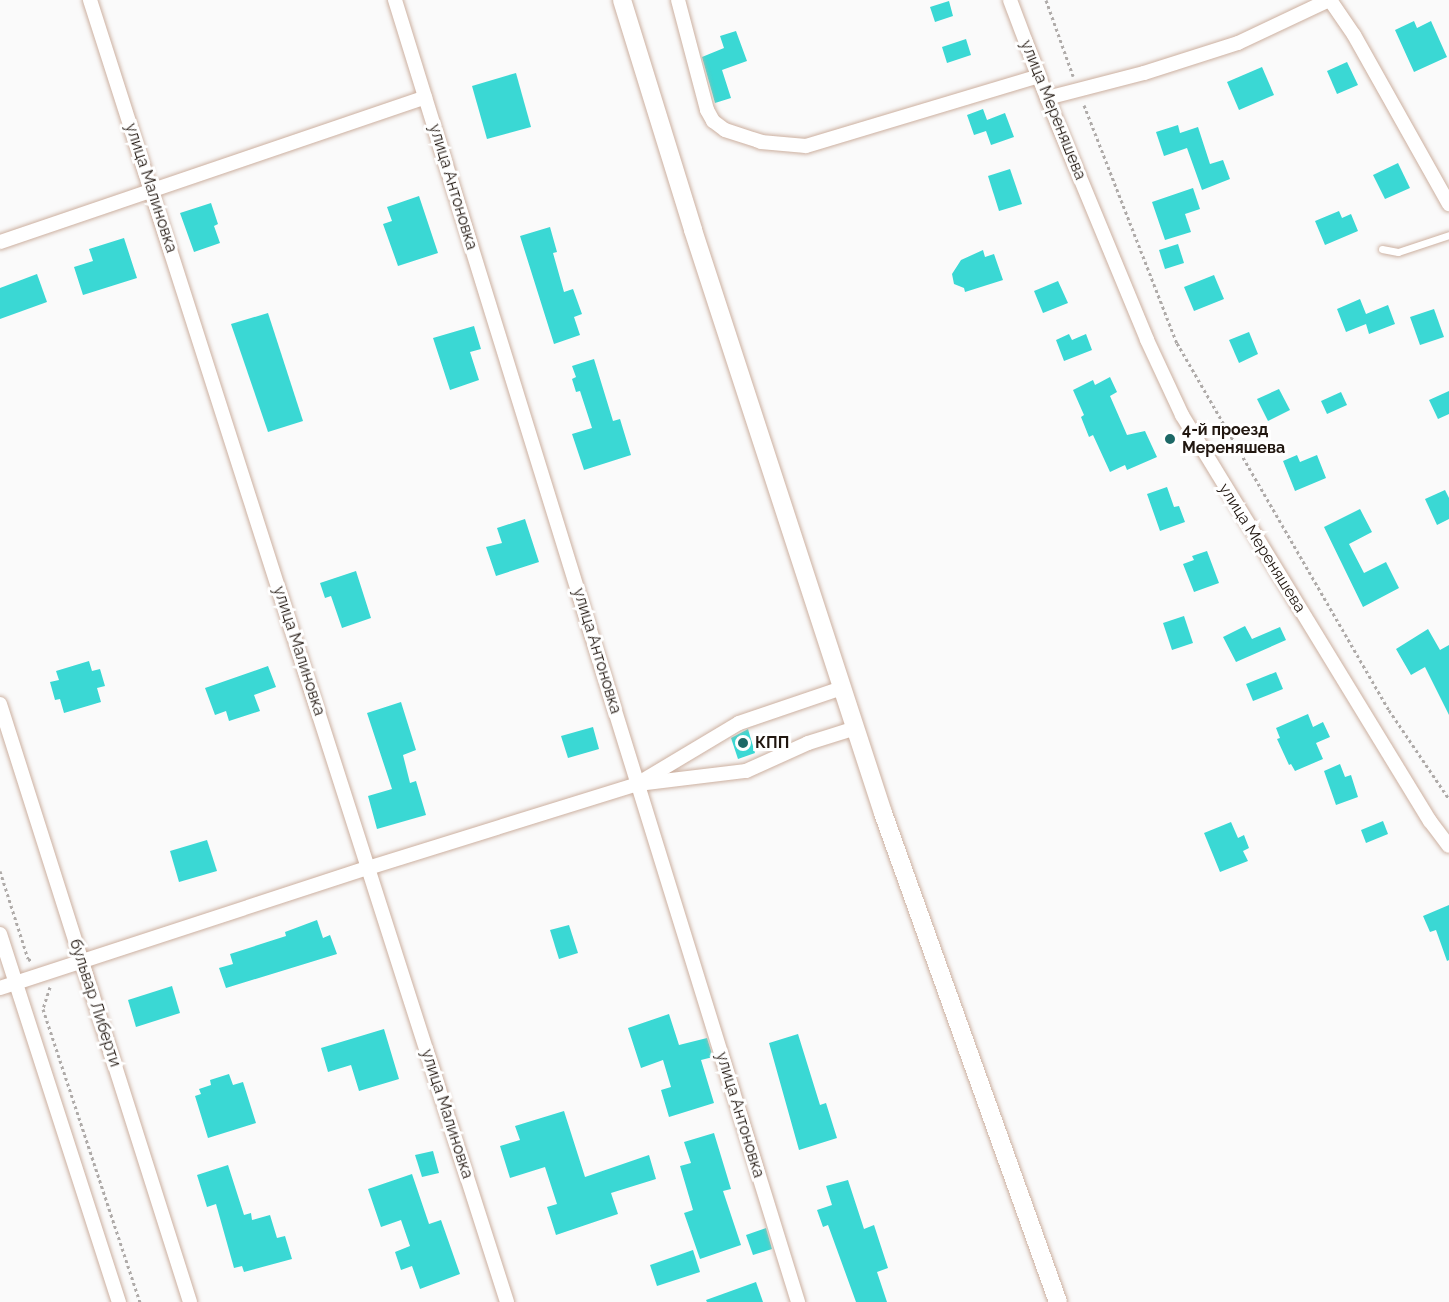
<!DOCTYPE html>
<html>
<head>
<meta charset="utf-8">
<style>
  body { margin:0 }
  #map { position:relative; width:1449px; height:1302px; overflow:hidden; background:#fafafa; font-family:Raleway,sans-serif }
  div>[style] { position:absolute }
  .building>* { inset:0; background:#3ad8d4 }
  .path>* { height:3px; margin-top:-1.5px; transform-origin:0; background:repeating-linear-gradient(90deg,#afaba9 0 3px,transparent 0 6px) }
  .roads { filter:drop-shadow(0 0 2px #ccb0a0) drop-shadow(0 0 2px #ccb0a0) }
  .service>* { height:7px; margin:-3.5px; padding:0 3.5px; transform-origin:3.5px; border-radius:3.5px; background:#fff }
  .minor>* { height:14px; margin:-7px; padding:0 7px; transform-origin:7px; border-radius:7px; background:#fff }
  .tertiary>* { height:18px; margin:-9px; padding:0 9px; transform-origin:9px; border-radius:9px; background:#fff }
  .dots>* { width:16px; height:16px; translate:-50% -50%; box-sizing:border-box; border:3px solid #fff; border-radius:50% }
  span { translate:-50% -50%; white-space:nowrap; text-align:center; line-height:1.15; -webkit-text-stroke:6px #fff; paint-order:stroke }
  .street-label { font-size:16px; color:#211710 }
  .poi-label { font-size:16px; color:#211710; font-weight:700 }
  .left { translate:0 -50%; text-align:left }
</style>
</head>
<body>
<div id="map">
  <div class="building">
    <i style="clip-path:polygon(949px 1px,953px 16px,935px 22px,930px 7px)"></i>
    <i style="clip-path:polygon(1414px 21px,1417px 28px,1431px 21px,1447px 57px,1414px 72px,1395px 30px)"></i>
    <i style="clip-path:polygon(736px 31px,747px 61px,722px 70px,731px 98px,715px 103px,702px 57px,724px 48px,720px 36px)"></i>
    <i style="clip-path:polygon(966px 39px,971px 55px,947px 63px,942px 47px)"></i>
    <i style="clip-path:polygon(1347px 62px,1358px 85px,1337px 94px,1327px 71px)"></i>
    <i style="clip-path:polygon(1262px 67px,1274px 95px,1239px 110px,1227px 82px)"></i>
    <i style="clip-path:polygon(516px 73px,531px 127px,487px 139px,472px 86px)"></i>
    <i style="clip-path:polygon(983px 109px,987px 120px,1005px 113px,1014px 137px,991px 145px,986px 131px,974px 135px,967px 115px)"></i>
    <i style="clip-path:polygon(1178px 125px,1180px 133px,1198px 127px,1210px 164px,1223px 160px,1230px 179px,1202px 190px,1187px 148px,1164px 156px,1156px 132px)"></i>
    <i style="clip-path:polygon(1398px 163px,1410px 188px,1385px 199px,1373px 175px)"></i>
    <i style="clip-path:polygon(1010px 169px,1022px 204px,999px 211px,988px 176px)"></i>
    <i style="clip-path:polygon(1193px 188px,1200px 209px,1185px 214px,1191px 232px,1165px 240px,1152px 202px)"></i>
    <i style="clip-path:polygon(419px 196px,438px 253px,398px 266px,383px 224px,392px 221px,387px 207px)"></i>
    <i style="clip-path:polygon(211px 203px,218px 224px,214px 226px,220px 243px,194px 252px,180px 213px)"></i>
    <i style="clip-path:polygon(1339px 211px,1342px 218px,1351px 214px,1358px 231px,1325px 245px,1315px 221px)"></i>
    <i style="clip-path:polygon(550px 227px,557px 252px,553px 253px,564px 292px,573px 289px,582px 314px,574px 317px,580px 335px,554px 344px,520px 236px)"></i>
    <i style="clip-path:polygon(124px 238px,137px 278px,83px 295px,74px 267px,93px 261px,89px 249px)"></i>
    <i style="clip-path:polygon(1178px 244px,1184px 263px,1165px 269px,1159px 250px)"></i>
    <i style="clip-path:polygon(983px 250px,985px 257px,994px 254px,1003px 280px,965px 292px,964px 288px,954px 284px,952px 274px,961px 260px)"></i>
    <i style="clip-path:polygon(37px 274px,47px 302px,0 319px,0 288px)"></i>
    <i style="clip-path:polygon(1214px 275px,1224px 299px,1194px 311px,1184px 287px)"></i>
    <i style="clip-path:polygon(1058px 281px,1068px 303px,1043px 313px,1034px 291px)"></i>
    <i style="clip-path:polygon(1360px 299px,1366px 314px,1388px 305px,1395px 324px,1369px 334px,1366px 324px,1346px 332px,1337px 309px)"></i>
    <i style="clip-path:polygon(1434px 309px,1444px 337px,1420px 345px,1410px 317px)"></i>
    <i style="clip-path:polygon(268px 313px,303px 421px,268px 432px,231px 324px)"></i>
    <i style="clip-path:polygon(474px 326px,481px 349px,470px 352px,479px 380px,450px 390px,433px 338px)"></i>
    <i style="clip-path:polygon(1249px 332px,1258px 354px,1239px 363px,1229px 340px)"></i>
    <i style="clip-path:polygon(1069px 334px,1072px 340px,1086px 334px,1092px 350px,1064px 361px,1056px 340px)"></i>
    <i style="clip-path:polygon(594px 359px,613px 421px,620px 419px,631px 455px,584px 470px,572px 434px,592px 428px,580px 391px,576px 392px,572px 379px,576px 377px,572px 366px)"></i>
    <i style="clip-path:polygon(1110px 377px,1117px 392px,1110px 396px,1127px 435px,1145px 431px,1157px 457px,1127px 470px,1125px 465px,1110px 472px,1093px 435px,1089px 437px,1081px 417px,1084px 415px,1073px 390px,1093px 380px,1095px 385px)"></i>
    <i style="clip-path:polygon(1279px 389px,1290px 410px,1268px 421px,1257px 399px)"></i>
    <i style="clip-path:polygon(1449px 391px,1449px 414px,1438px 419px,1429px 400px)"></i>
    <i style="clip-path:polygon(1341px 392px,1347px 405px,1327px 414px,1321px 401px)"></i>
    <i style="clip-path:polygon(1297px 455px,1300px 462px,1317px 455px,1326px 478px,1295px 491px,1283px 461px)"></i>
    <i style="clip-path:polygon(1167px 487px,1174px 507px,1179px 506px,1185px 522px,1160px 531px,1147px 494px)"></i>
    <i style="clip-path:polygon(1445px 490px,1449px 498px,1449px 519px,1437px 525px,1425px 499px)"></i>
    <i style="clip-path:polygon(1360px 509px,1372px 532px,1349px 544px,1364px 573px,1386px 562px,1399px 588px,1363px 607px,1324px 527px)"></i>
    <i style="clip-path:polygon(525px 519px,539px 562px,496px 576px,486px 547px,502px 543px,497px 528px)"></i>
    <i style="clip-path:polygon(1207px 551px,1219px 583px,1194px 592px,1183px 564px,1194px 560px,1192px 556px)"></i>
    <i style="clip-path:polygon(356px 571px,371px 618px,342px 628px,331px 596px,325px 598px,320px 583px)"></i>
    <i style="clip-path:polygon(1184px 616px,1193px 643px,1172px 650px,1163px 623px)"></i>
    <i style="clip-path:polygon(1245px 626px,1252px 639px,1280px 627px,1286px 640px,1236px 662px,1223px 637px)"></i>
    <i style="clip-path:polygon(1428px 629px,1440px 650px,1449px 645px,1449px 715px,1425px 667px,1411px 675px,1396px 649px)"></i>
    <i style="clip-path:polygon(89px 661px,92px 671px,100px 669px,105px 686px,97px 688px,101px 702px,64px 713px,60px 699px,55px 700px,50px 682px,59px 680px,56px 671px)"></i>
    <i style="clip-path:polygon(268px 666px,276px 687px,254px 695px,260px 711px,229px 721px,226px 711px,215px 715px,205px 688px)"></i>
    <i style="clip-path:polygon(1276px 672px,1283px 689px,1253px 701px,1246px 684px)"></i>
    <i style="clip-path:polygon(401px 702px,416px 750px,403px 755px,410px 783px,416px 781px,426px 815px,377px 829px,368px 796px,392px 789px,367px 713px)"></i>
    <i style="clip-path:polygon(1308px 714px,1313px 727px,1323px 722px,1330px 737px,1316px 743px,1323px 759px,1295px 771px,1291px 764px,1289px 765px,1277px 739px,1280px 738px,1276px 728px)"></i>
    <i style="clip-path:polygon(593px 727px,599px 749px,568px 758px,561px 736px)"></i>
    <i style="clip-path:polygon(748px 729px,755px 753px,738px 759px,731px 738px)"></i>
    <i style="clip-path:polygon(1340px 764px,1345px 777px,1351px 775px,1358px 797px,1336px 805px,1324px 771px)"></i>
    <i style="clip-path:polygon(1383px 821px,1388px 834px,1366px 843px,1361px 830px)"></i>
    <i style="clip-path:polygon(1231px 822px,1238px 838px,1244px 835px,1249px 848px,1243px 851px,1248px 861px,1220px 872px,1204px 833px)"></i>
    <i style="clip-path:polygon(207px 840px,217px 871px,179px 882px,170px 851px)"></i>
    <i style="clip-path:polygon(1449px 905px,1449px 960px,1447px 961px,1436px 930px,1430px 932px,1423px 916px)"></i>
    <i style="clip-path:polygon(317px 920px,323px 938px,330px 935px,337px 954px,226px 988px,219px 968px,233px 964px,230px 954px,286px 936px,285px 932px)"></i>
    <i style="clip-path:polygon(569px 925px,578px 953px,559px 959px,550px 930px)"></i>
    <i style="clip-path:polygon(172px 986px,180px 1013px,136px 1027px,128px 1000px)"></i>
    <i style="clip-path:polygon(669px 1014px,679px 1045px,707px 1038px,713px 1057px,701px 1060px,714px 1103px,669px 1117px,661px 1090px,671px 1087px,663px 1060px,641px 1068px,628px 1028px)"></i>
    <i style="clip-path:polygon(384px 1029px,399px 1079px,359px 1091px,351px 1065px,328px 1072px,321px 1048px)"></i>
    <i style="clip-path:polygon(798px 1034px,820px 1105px,826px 1103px,837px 1138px,799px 1150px,769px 1043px)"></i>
    <i style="clip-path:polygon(229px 1074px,233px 1085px,243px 1082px,256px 1123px,208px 1138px,195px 1096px,201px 1094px,199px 1089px,211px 1085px,210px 1080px)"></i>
    <i style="clip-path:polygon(564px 1111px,585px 1177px,649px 1155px,656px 1179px,611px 1193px,618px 1214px,556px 1235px,547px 1207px,557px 1204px,545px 1167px,510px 1178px,500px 1146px,520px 1140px,515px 1126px)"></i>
    <i style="clip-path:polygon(714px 1133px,731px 1189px,723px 1191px,741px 1245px,700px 1259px,684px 1213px,693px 1210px,680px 1166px,691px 1163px,684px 1142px)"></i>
    <i style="clip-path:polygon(433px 1151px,439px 1173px,422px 1177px,415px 1155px)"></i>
    <i style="clip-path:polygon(228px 1165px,244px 1215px,251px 1213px,252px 1220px,270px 1215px,277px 1238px,285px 1236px,292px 1259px,244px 1272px,242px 1266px,234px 1268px,216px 1204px,207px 1207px,197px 1175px)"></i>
    <i style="clip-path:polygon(412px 1174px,429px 1224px,441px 1220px,460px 1274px,420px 1289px,412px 1266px,401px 1270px,395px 1252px,410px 1246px,401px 1220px,381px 1227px,368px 1189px)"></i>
    <i style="clip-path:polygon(848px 1180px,864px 1229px,874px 1225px,888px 1268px,877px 1272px,887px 1302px,856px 1302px,828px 1225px,823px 1227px,817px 1210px,832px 1205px,826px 1186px)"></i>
    <i style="clip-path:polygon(766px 1228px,772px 1249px,753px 1255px,746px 1235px)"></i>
    <i style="clip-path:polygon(693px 1250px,700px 1272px,657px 1286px,650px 1265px)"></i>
    <i style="clip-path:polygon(756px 1282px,763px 1302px,707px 1302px,706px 1300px)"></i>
  </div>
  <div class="path">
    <i style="left:1046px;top:0;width:81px;rotate:70.4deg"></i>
    <i style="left:1084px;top:105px;width:256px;rotate:68.7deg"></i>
    <i style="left:1177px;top:343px;width:424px;rotate:60deg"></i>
    <i style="left:1389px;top:710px;width:107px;rotate:56deg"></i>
    <i style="left:0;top:871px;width:92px;rotate:72.3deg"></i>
    <i style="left:28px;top:959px;width:5px;rotate:22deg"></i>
    <i style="left:50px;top:987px;width:23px;rotate:108deg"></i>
    <i style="left:43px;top:1009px;width:309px;rotate:71.7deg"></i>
  </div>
  <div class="roads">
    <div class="service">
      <i style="left:1382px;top:249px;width:16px;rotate:11deg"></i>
      <i style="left:1398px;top:252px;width:54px;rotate:-18.4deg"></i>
    </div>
    <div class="minor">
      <i style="left:90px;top:0;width:1367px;rotate:72.24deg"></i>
      <i style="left:395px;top:0;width:1363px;rotate:72.8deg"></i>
      <i style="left:678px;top:0;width:114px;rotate:75.2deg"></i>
      <i style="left:707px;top:110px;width:13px;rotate:61deg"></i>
      <i style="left:713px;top:121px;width:15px;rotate:37deg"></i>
      <i style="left:725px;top:130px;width:38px;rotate:18deg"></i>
      <i style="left:761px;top:142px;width:45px;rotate:5.1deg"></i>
      <i style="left:806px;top:146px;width:243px;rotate:-16.7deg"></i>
      <i style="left:1010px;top:0;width:105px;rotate:69.3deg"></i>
      <i style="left:1047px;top:98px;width:262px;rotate:67.5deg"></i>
      <i style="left:1147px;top:340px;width:83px;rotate:65deg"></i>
      <i style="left:1182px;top:415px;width:476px;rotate:58.6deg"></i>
      <i style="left:1430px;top:821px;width:31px;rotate:53deg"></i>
      <i style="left:1330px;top:0;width:42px;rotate:55.6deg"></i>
      <i style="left:1354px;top:35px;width:194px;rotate:60.7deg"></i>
      <i style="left:1047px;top:98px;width:100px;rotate:-14.5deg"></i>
      <i style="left:1144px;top:73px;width:99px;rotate:-17.7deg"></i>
      <i style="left:1238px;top:43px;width:101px;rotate:-25.3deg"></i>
      <i style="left:0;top:242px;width:449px;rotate:-18.8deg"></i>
      <i style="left:0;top:704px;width:627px;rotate:72.37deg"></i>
      <i style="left:642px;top:781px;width:113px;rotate:-30.9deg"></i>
      <i style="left:739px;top:723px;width:109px;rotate:-18.8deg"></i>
      <i style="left:0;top:934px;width:387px;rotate:72.1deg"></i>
      <i style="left:0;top:988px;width:387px;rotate:-18.1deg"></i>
      <i style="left:368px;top:868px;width:283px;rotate:-17.3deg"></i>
      <i style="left:638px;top:784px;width:109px;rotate:-6.9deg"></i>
      <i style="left:746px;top:771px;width:68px;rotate:-24.3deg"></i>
      <i style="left:808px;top:743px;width:50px;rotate:-17.4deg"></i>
    </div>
    <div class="tertiary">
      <i style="left:622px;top:0;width:241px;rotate:72.8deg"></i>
      <i style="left:693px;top:230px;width:613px;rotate:71.95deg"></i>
      <i style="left:883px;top:813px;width:519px;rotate:70.31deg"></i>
    </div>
  </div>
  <div class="dots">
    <i style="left:1170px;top:439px;background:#1c6866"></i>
    <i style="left:743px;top:743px;background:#1c6866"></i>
  </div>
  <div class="street-label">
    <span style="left:1053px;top:110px;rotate:68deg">улица Мереняшева</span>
    <span style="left:453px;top:187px;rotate:73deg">улица Антоновка</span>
    <span style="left:151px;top:188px;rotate:72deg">улица Малиновка</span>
    <span style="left:1262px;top:548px;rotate:58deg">улица Мереняшева</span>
    <span style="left:299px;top:651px;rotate:72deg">улица Малиновка</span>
    <span style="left:597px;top:651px;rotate:73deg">улица Антоновка</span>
    <span style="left:95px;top:1003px;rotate:72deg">бульвар Либерти</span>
    <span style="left:447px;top:1114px;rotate:72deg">улица Малиновка</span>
    <span style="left:740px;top:1115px;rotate:73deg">улица Антоновка</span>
  </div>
  <div class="poi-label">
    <span class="left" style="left:1182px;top:439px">4-й проезд<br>Мереняшева</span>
    <span class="left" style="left:755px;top:743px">КПП</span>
  </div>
</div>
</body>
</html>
